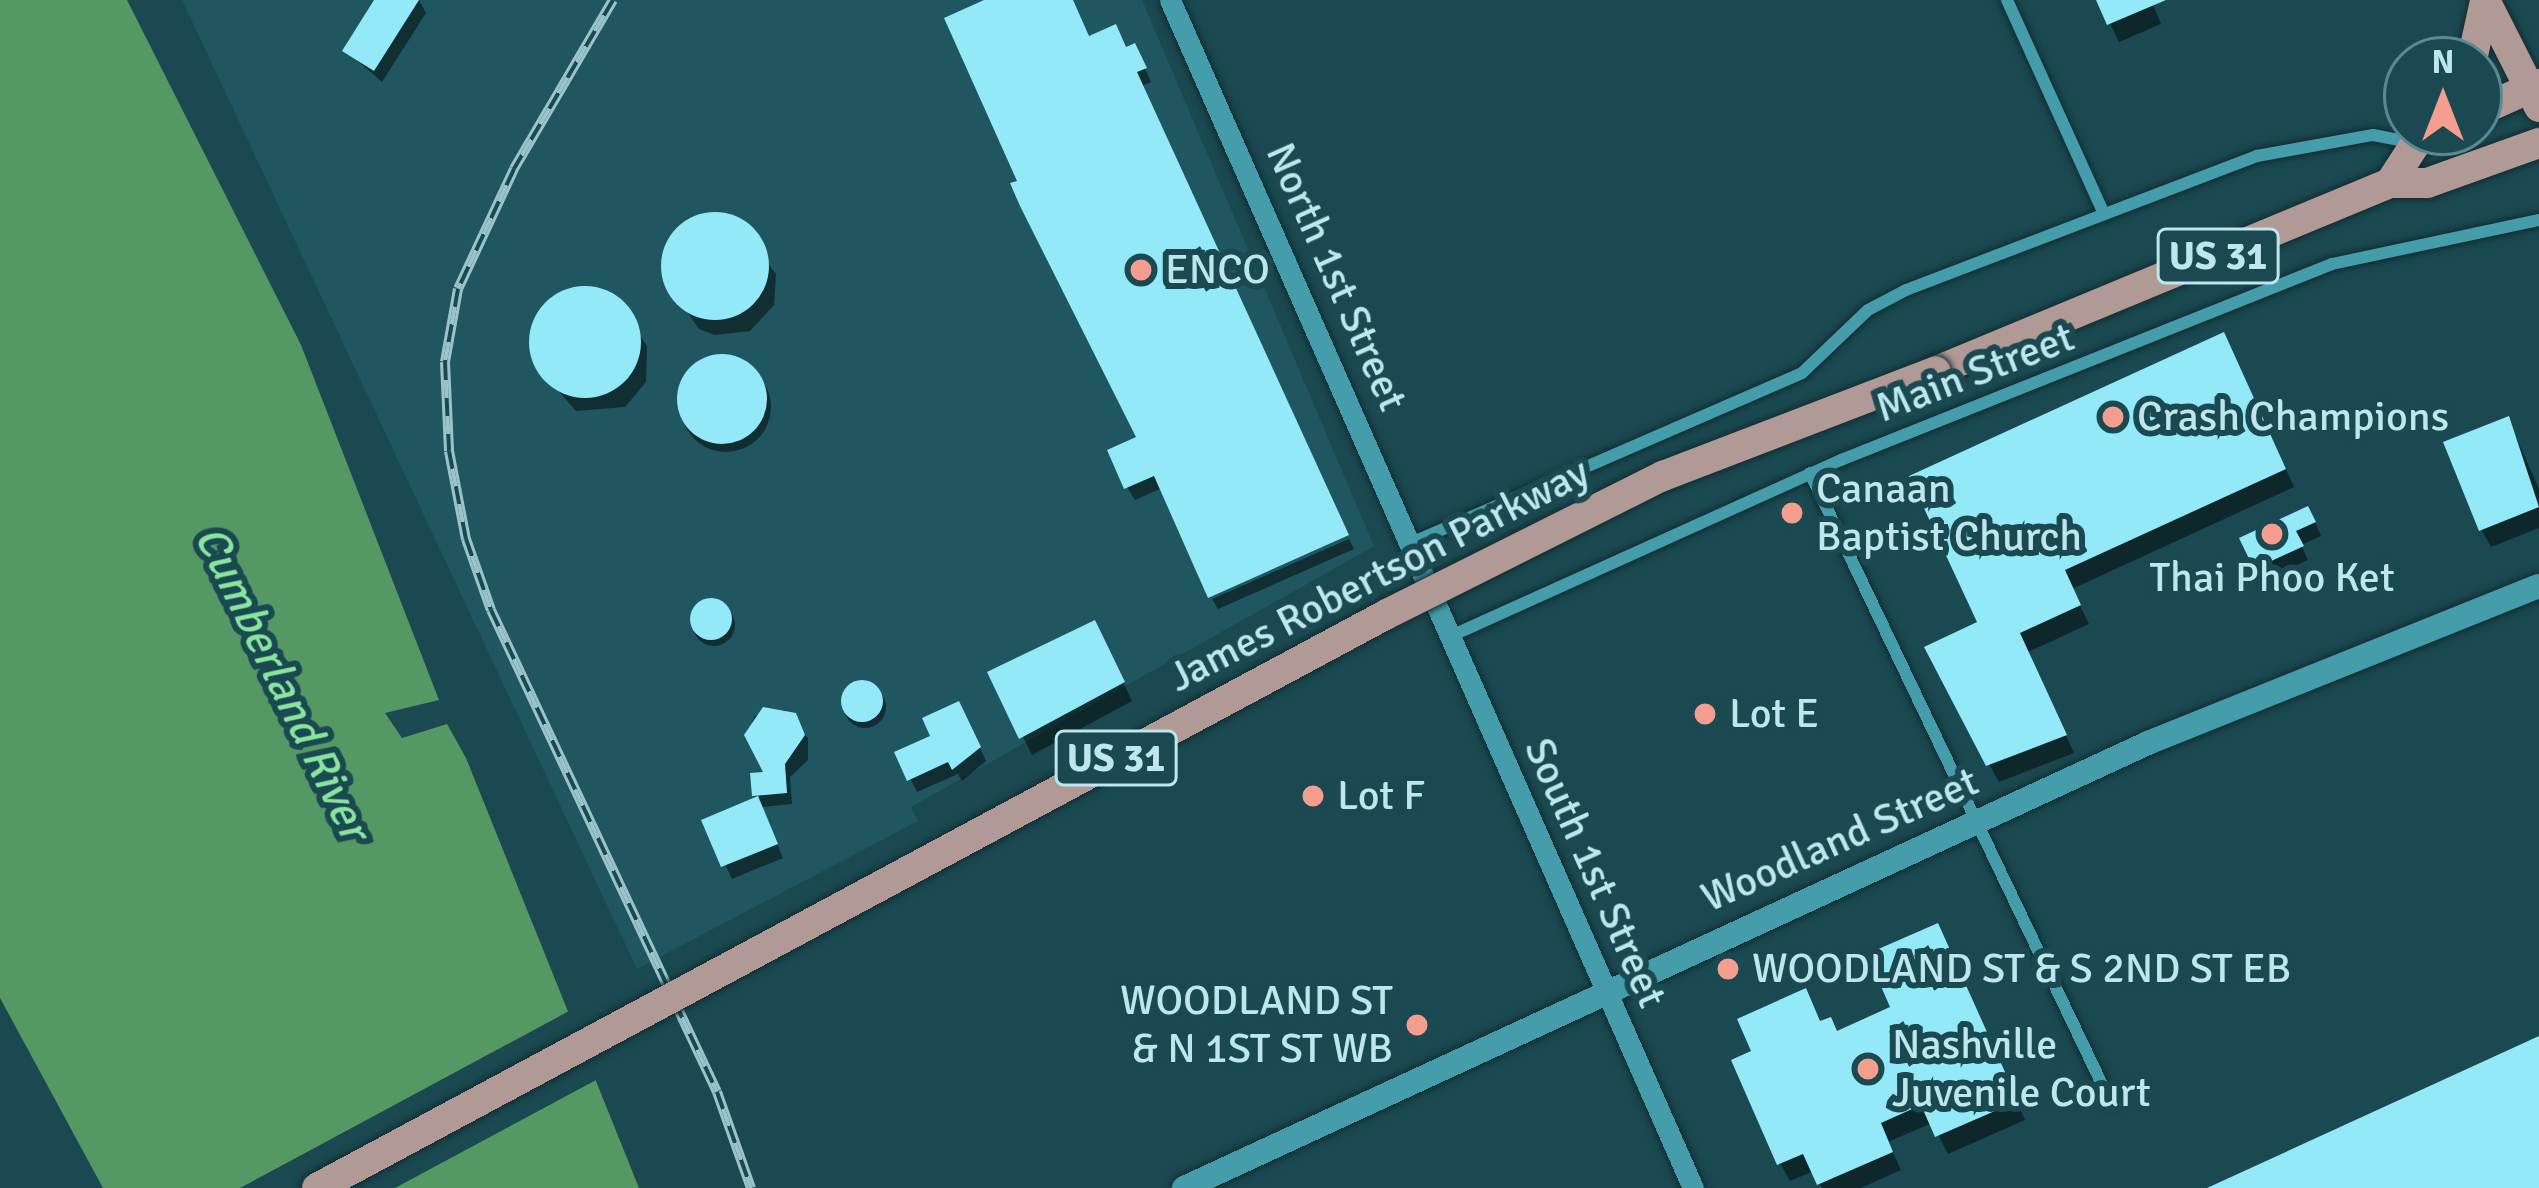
<!DOCTYPE html>
<html>
<head>
<meta charset="utf-8">
<style>
  body { margin:0 }
  #map { position:relative; width:2539px; height:1188px; overflow:hidden; background:#1b4951; font-family:Signika,sans-serif }
  div>[style] { position:absolute }
  .built>* { inset:0; background:#20565f }
  .water>* { inset:0; background:#549964 }
  .pier>* { inset:0; background:#1b4951 }
  .shadow>* { inset:0; background:#0007 }
  .round { border-radius:50% }
  .building>* { inset:0; background:#93e9f8 }
  .roads { filter:drop-shadow(0 0 3px #112d32) drop-shadow(0 0 3px #112d32) }
  .minor>* { height:12px; margin:-6px; padding:0 6px; transform-origin:6px; border-radius:6px; background:#459dab }
  .tertiary>* { height:21px; margin:-10.5px; padding:0 10.5px; transform-origin:10.5px; border-radius:10.5px; background:#459dab }
  .secondary>* { height:24px; margin:-12px; padding:0 12px; transform-origin:12px; border-radius:12px; background:#459dab }
  .primary>* { height:30px; margin:-15px; padding:0 15px; transform-origin:15px; border-radius:15px; background:#b19995 }
  .rail>* { height:10px; margin-top:-5px; transform-origin:0; background:repeating-linear-gradient(90deg,#1b4951 0 18px,#9ac3cb 0 36px); box-sizing:border-box; border-block:3px solid #9ac3cb }
  .bridges { filter:drop-shadow(0 0 3px #112d32) drop-shadow(0 0 3px #112d32) }
  .primary-bridge>* { height:30px; margin:-15px; padding:0 15px; transform-origin:15px; border-radius:15px; background:#b19995 }
  .dots>* { width:33px; height:33px; translate:-50% -50%; box-sizing:border-box; border:6px solid #1b4951; border-radius:50% }
  span { translate:-50% -50%; white-space:nowrap; text-align:center; line-height:1.15; -webkit-text-stroke:12px #1b4951; paint-order:stroke }
  .shield-label span { padding:3px 9px; background:#1b4951; border:3px solid; border-radius:9px; -webkit-text-stroke-width:0 }
  .shield-label { font-size:39px; color:#bee6ee; font-weight:700 }
  .poi-label { font-size:42px; color:#bee6ee }
  .left { translate:0 -50%; text-align:left }
  .right { translate:-100% -50%; text-align:right }
  .street-label { font-size:42px; color:#bee6ee }
  .water-label { font-size:45px; color:#87e69c; font-style:italic }
  .north { position:absolute; left:2383px; top:36px; width:120px; height:120px; box-sizing:border-box; background:#1b4951; border:3px solid #5c8890; border-radius:50%; rotate:0deg; font-size:33px; font-weight:700; line-height:48px; text-align:center; color:#bee6ee }
  .north::after { content:''; display:block; margin:auto; width:42px; height:54px; background:#f59d8e; clip-path:polygon(50% 0,100% 100%,50% 72%,0 100%) }
</style>
</head>
<body>
<div id="map">
  <div class="built">
    <i style="clip-path:polygon(182px 0,1142px 0,1374px 546px,911px 807px,918px 821px,637px 969px)"></i>
  </div>
  <div class="water">
    <i style="clip-path:polygon(0 0,127px 0,301px 345px,439px 700px,385px 713px,402px 738px,447px 724px,466px 758px,639px 1188px,103px 1188px,0 998px)"></i>
  </div>
  <div class="pier">
    <i style="clip-path:polygon(571px 1010px,598px 1079px,395px 1188px,240px 1188px)"></i>
  </div>
  <div class="shadow">
    <i style="clip-path:polygon(378px 0,419px 0,426px 13px,382px 82px,346px 51px)"></i>
    <i style="clip-path:polygon(991px 0,1071px 0,1089px 39px,1141px 60px,1151px 82px,1142px 86px,1162px 488px,1135px 500px,1127px 487px,1141px 438px,1021px 182px)"></i>
    <i style="clip-path:polygon(2099px 0,2151px 0,2161px 24px,2119px 42px)"></i>
    <i style="clip-path:polygon(734px 219px,776px 274px,774px 305px,750px 331px,715px 335px,699px 329px,666px 281px,668px 246px,688px 222px)"></i>
    <i style="clip-path:polygon(578px 290px,614px 297px,647px 346px,646px 382px,625px 407px,576px 411px,540px 370px,536px 321px,546px 306px)"></i>
    <i style="clip-path:polygon(2233px 353px,2294px 487px,2072px 589px,2089px 624px,2028px 652px,2074px 753px,1999px 782px,1989px 764px,1981px 624px)"></i>
    <i class="round" style="left:681px;top:362px;width:90px;height:90px"></i>
    <i style="clip-path:polygon(2508px 419px,2539px 489px,2539px 528px,2491px 547px,2481px 529px)"></i>
    <i style="clip-path:polygon(2315px 522px,2321px 536px,2301px 545px,2308px 560px,2264px 581px,2243px 539px)"></i>
    <i style="clip-path:polygon(1349px 539px,1354px 549px,1218px 609px,1212px 599px)"></i>
    <i class="round" style="left:693px;top:604px;width:42px;height:42px"></i>
    <i style="clip-path:polygon(1104px 642px,1132px 701px,1032px 755px,991px 673px)"></i>
    <i class="round" style="left:844px;top:686px;width:42px;height:42px"></i>
    <i style="clip-path:polygon(785px 710px,808px 738px,808px 760px,790px 777px,792px 804px,761px 807px,783px 858px,732px 879px,705px 821px,758px 800px,768px 775px,747px 735px,755px 716px)"></i>
    <i style="clip-path:polygon(966px 717px,986px 761px,962px 781px,958px 774px,917px 792px,898px 754px)"></i>
    <i style="clip-path:polygon(1947px 944px,2025px 1120px,1948px 1154px,1932px 1123px,1888px 1142px,1901px 1170px,1861px 1188px,1822px 1188px,1814px 1171px,1790px 1181px,1780px 1163px,1821px 1024px,1837px 1034px,1894px 1009px)"></i>
  </div>
  <div class="building">
    <i style="clip-path:polygon(374px 0,419px 0,374px 71px,342px 51px)"></i>
    <i style="clip-path:polygon(984px 0,1073px 0,1089px 36px,1116px 24px,1126px 47px,1135px 43px,1147px 68px,1137px 72px,1349px 535px,1208px 598px,1154px 476px,1124px 489px,1107px 450px,1136px 437px,1020px 206px,1010px 183px,1017px 181px,944px 18px)"></i>
    <i style="clip-path:polygon(2096px 0,2166px 0,2107px 25px)"></i>
    <i class="round" style="left:661px;top:212px;width:108px;height:108px"></i>
    <i class="round" style="left:529px;top:286px;width:112px;height:112px"></i>
    <i style="clip-path:polygon(2224px 332px,2286px 469px,2065px 570px,2081px 605px,2020px 633px,2067px 735px,1986px 766px,1924px 647px,1977px 622px,1909px 476px)"></i>
    <i class="round" style="left:677px;top:354px;width:90px;height:90px"></i>
    <i style="clip-path:polygon(2509px 416px,2539px 507px,2479px 531px,2443px 442px)"></i>
    <i style="clip-path:polygon(2308px 506px,2316px 522px,2296px 531px,2304px 546px,2254px 569px,2239px 538px)"></i>
    <i class="round" style="left:690px;top:598px;width:42px;height:42px"></i>
    <i style="clip-path:polygon(1095px 620px,1125px 682px,1019px 739px,987px 672px)"></i>
    <i class="round" style="left:841px;top:680px;width:42px;height:42px"></i>
    <i style="clip-path:polygon(959px 701px,981px 747px,952px 770px,948px 762px,907px 781px,894px 752px,930px 736px,922px 718px)"></i>
    <i style="clip-path:polygon(763px 707px,796px 713px,805px 735px,785px 764px,787px 793px,752px 796px,750px 773px,763px 772px,744px 735px)"></i>
    <i style="clip-path:polygon(758px 796px,778px 844px,721px 867px,701px 820px)"></i>
    <i style="clip-path:polygon(1938px 923px,2018px 1101px,1935px 1137px,1921px 1105px,1881px 1123px,1893px 1152px,1817px 1185px,1803px 1154px,1777px 1165px,1731px 1060px,1751px 1051px,1737px 1019px,1806px 988px,1820px 1021px,1831px 1017px,1837px 1031px,1890px 1007px,1867px 954px)"></i>
    <i style="clip-path:polygon(2539px 1036px,2539px 1188px,2207px 1188px)"></i>
  </div>
  <div class="roads">
    <div class="minor">
      <i style="left:2007px;top:0;width:235px;rotate:65.6deg"></i>
      <i style="left:1810px;top:473px;width:696px;rotate:64.47deg"></i>
      <i style="left:1411px;top:543px;width:426px;rotate:-23.5deg"></i>
      <i style="left:1802px;top:373px;width:91px;rotate:-43.7deg"></i>
      <i style="left:1868px;top:310px;width:43px;rotate:-27.8deg"></i>
      <i style="left:1906px;top:290px;width:376px;rotate:-20.9deg"></i>
      <i style="left:2257px;top:156px;width:118px;rotate:-10.3deg"></i>
      <i style="left:2373px;top:135px;width:43px;rotate:10.8deg"></i>
      <i style="left:1451px;top:636px;width:428px;rotate:-24.3deg"></i>
      <i style="left:1841px;top:460px;width:529px;rotate:-21.76deg"></i>
      <i style="left:2332px;top:264px;width:212px;rotate:-12deg"></i>
    </div>
    <div class="tertiary">
      <i style="left:1170px;top:0;width:1298px;rotate:66.24deg"></i>
    </div>
    <div class="secondary">
      <i style="left:1184px;top:1188px;width:1062px;rotate:-24.78deg"></i>
      <i style="left:2148px;top:743px;width:421px;rotate:-21.9deg"></i>
    </div>
    <div class="primary">
      <i style="left:2485px;top:0;width:120px;rotate:63.2deg"></i>
      <i style="left:2472px;top:60px;width:60px;rotate:-77.6deg"></i>
      <i style="left:2479px;top:111px;width:66px;rotate:-24.2deg"></i>
      <i style="left:2390px;top:183px;width:48px;rotate:-57deg"></i>
      <i style="left:2416px;top:143px;width:23px;rotate:-29deg"></i>
      <i style="left:1936px;top:371px;width:491px;rotate:-22.5deg"></i>
      <i style="left:2390px;top:183px;width:37px"></i>
      <i style="left:2427px;top:183px;width:119px;rotate:-19.7deg"></i>
    </div>
  </div>
  <div class="rail">
    <i style="left:613px;top:0;width:196px;rotate:120.4deg"></i>
    <i style="left:514px;top:169px;width:132px;rotate:115deg"></i>
    <i style="left:458px;top:289px;width:74px;rotate:100.1deg"></i>
    <i style="left:445px;top:362px;width:89px;rotate:87.4deg"></i>
    <i style="left:449px;top:451px;width:90px;rotate:79.1deg"></i>
    <i style="left:466px;top:539px;width:75px;rotate:70.6deg"></i>
    <i style="left:491px;top:610px;width:532px;rotate:64.88deg"></i>
    <i style="left:717px;top:1092px;width:102px;rotate:70.5deg"></i>
  </div>
  <div class="bridges">
    <div class="primary-bridge">
      <i style="left:317px;top:1188px;width:1214px;rotate:-28.21deg"></i>
      <i style="left:1387px;top:614px;width:309px;rotate:-26.6deg"></i>
      <i style="left:1663px;top:476px;width:292px;rotate:-21deg"></i>
    </div>
  </div>
  <div class="dots">
    <i style="left:1141px;top:270px;background:#f59d8e"></i>
    <i style="left:2113px;top:417px;background:#f59d8e"></i>
    <i style="left:1792px;top:513px;background:#f59d8e"></i>
    <i style="left:2272px;top:534px;background:#f59d8e"></i>
    <i style="left:1705px;top:714px;background:#f59d8e"></i>
    <i style="left:1313px;top:796px;background:#f59d8e"></i>
    <i style="left:1728px;top:969px;background:#f59d8e"></i>
    <i style="left:1417px;top:1025px;background:#f59d8e"></i>
    <i style="left:1868px;top:1069px;background:#f59d8e"></i>
  </div>
  <div class="shield-label">
    <span style="left:2218px;top:256px">US 31</span>
    <span style="left:1116px;top:758px">US 31</span>
  </div>
  <div class="poi-label">
    <span class="left" style="left:1165px;top:270px">ENCO</span>
    <span class="left" style="left:2137px;top:417px">Crash Champions</span>
    <span class="left" style="left:1816px;top:513px">Canaan<br>Baptist Church</span>
    <span style="left:2272px;top:578px">Thai Phoo Ket</span>
    <span class="left" style="left:1729px;top:714px">Lot E</span>
    <span class="left" style="left:1337px;top:796px">Lot F</span>
    <span class="left" style="left:1752px;top:969px">WOODLAND ST &amp; S 2ND ST EB</span>
    <span class="right" style="left:1393px;top:1025px">WOODLAND ST<br>&amp; N 1ST ST WB</span>
    <span class="left" style="left:1892px;top:1069px">Nashville<br>Juvenile Court</span>
  </div>
  <div class="street-label">
    <span style="left:1336px;top:277px;rotate:66deg">North 1st Street</span>
    <span style="left:1975px;top:373px;rotate:-21deg">Main Street</span>
    <span style="left:1379px;top:575px;rotate:-27deg">James Robertson Parkway</span>
    <span style="left:1840px;top:840px;rotate:-24deg">Woodland Street</span>
    <span style="left:1595px;top:873px;rotate:66deg">South 1st Street</span>
  </div>
  <div class="water-label">
    <span style="left:282px;top:683px;rotate:64deg">Cumberland River</span>
  </div>
  <div class="north">N</div>
</div>
</body>
</html>
